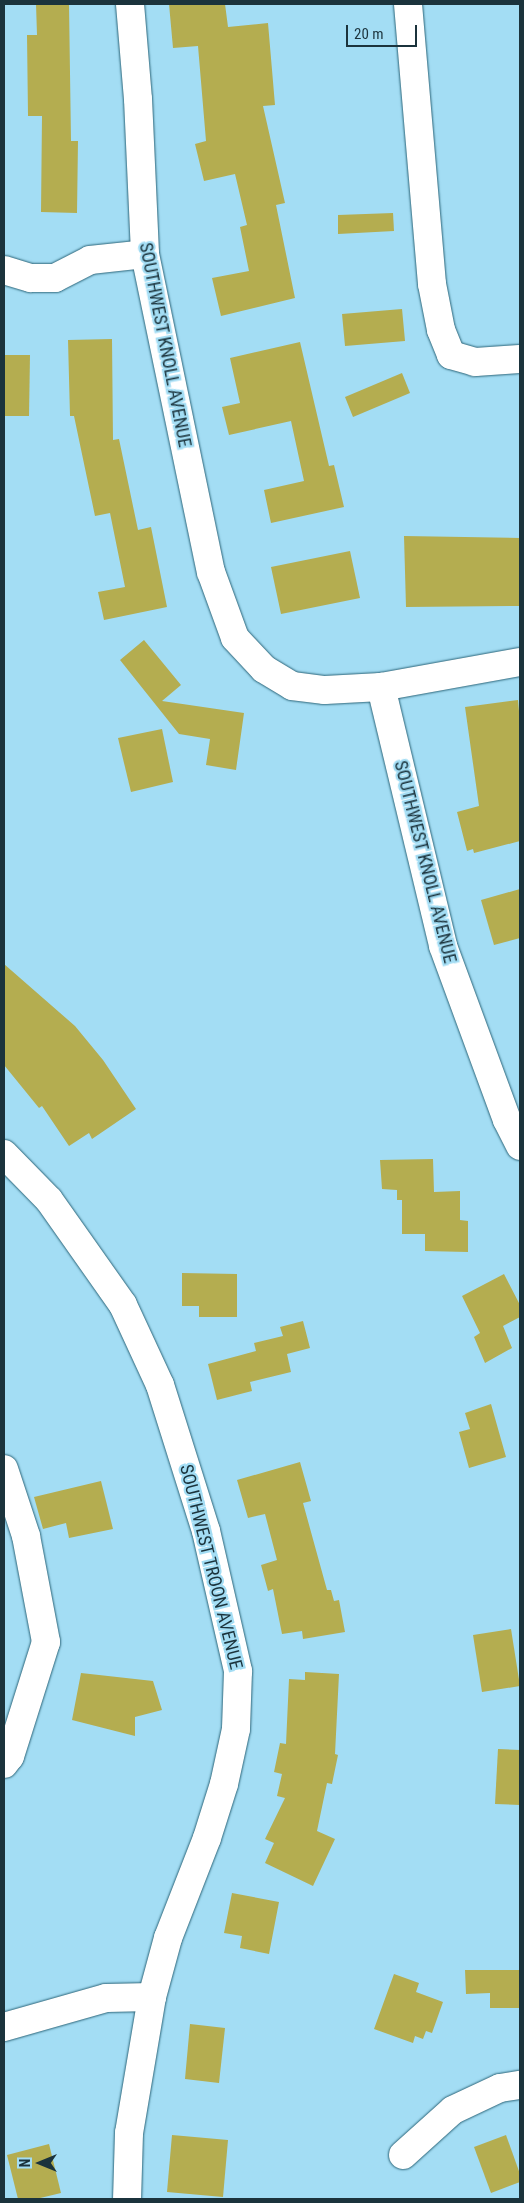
<!DOCTYPE html>
<html>
<head>
<meta charset="utf-8">
<style>
  body { margin:0 }
  #map { position:relative; width:524px; height:2203px; overflow:hidden; background:#a3ddf4; font-family:"Roboto Condensed",sans-serif }
  div>[style] { position:absolute }
  .building>* { inset:0; background:#b4ad50 }
  .roads { filter:drop-shadow(0 0 1px #2c6579) drop-shadow(0 0 1px #2c6579) }
  .minor>* { height:28px; margin:-14px; padding:0 14px; transform-origin:14px; border-radius:14px; background:#fff }
  span { translate:-50% -50%; white-space:nowrap; text-align:center; line-height:1.15; -webkit-text-stroke:4.5px #a3ddf4; paint-order:stroke }
  .street-label { font-size:18px; color:#1b333c }
  .frame { position:absolute; inset:0; border:5px solid #1b333c; pointer-events:none }
  .north { position:absolute; left:15px; top:2138px; width:50px; height:50px; -webkit-text-stroke:4px #a3ddf4; paint-order:stroke; rotate:270deg; font-size:14px; font-weight:700; line-height:20px; text-align:center; color:#1b333c }
  .north::after { content:''; display:block; margin:auto; width:18px; height:22px; background:#1b333c; clip-path:polygon(50% 0,100% 100%,50% 72%,0 100%) }
  .scale { position:absolute; left:346px; top:25px; width:71px; height:22px; box-sizing:border-box; border:2px solid #1b333c; border-top:0; padding-left:6px; font-size:15px; line-height:18px; white-space:nowrap; color:#1b333c; -webkit-text-stroke:4px #a3ddf4; paint-order:stroke }
</style>
</head>
<body>
<div id="map">
  <div class="building">
    <i style="clip-path:polygon(36px 4px,69px 4px,71px 141px,78px 141px,77px 213px,41px 212px,42px 116px,28px 116px,27px 35px,37px 35px)"></i>
    <i style="clip-path:polygon(169px 4px,225px 4px,228px 27px,268px 23px,275px 105px,263px 106px,285px 203px,276px 205px,295px 298px,221px 316px,212px 278px,249px 271px,240px 227px,247px 225px,235px 174px,204px 181px,195px 144px,206px 141px,198px 46px,173px 48px)"></i>
    <i style="clip-path:polygon(393px 213px,394px 231px,338px 234px,338px 215px)"></i>
    <i style="clip-path:polygon(402px 309px,405px 341px,345px 346px,342px 314px)"></i>
    <i style="clip-path:polygon(112px 339px,113px 440px,119px 439px,138px 530px,151px 527px,167px 607px,104px 620px,98px 592px,125px 587px,110px 513px,95px 516px,74px 416px,70px 416px,68px 340px)"></i>
    <i style="clip-path:polygon(300px 342px,329px 466px,334px 465px,344px 507px,271px 523px,264px 490px,304px 481px,291px 421px,229px 435px,222px 407px,240px 403px,230px 358px)"></i>
    <i style="clip-path:polygon(4px 355px,30px 355px,29px 416px,4px 416px)"></i>
    <i style="clip-path:polygon(402px 373px,410px 393px,353px 417px,345px 397px)"></i>
    <i style="clip-path:polygon(404px 536px,520px 538px,520px 606px,406px 607px)"></i>
    <i style="clip-path:polygon(350px 551px,360px 598px,281px 614px,271px 567px)"></i>
    <i style="clip-path:polygon(144px 640px,181px 685px,162px 701px,244px 713px,236px 770px,206px 765px,210px 739px,179px 734px,120px 660px)"></i>
    <i style="clip-path:polygon(518px 700px,520px 722px,520px 841px,474px 853px,473px 849px,467px 851px,457px 812px,479px 806px,465px 707px)"></i>
    <i style="clip-path:polygon(162px 729px,173px 782px,131px 792px,118px 738px)"></i>
    <i style="clip-path:polygon(520px 889px,520px 938px,494px 945px,481px 900px)"></i>
    <i style="clip-path:polygon(4px 964px,75px 1026px,103px 1060px,136px 1109px,92px 1139px,89px 1133px,69px 1146px,42px 1106px,39px 1108px,4px 1065px)"></i>
    <i style="clip-path:polygon(433px 1159px,434px 1192px,460px 1191px,460px 1220px,468px 1221px,468px 1252px,425px 1251px,425px 1234px,402px 1234px,402px 1200px,397px 1200px,397px 1190px,382px 1189px,380px 1160px)"></i>
    <i style="clip-path:polygon(182px 1273px,237px 1274px,237px 1317px,199px 1317px,199px 1306px,182px 1306px)"></i>
    <i style="clip-path:polygon(504px 1274px,520px 1305px,520px 1317px,503px 1326px,512px 1348px,485px 1363px,474px 1337px,480px 1333px,462px 1296px)"></i>
    <i style="clip-path:polygon(303px 1321px,310px 1348px,287px 1354px,291px 1372px,250px 1382px,252px 1391px,217px 1400px,208px 1364px,256px 1351px,254px 1343px,283px 1336px,280px 1327px)"></i>
    <i style="clip-path:polygon(491px 1404px,506px 1457px,469px 1468px,459px 1432px,470px 1429px,465px 1413px)"></i>
    <i style="clip-path:polygon(300px 1462px,311px 1501px,303px 1503px,327px 1590px,331px 1590px,334px 1601px,339px 1600px,345px 1632px,303px 1639px,302px 1631px,282px 1634px,273px 1589px,268px 1591px,261px 1565px,277px 1560px,265px 1514px,248px 1518px,237px 1480px)"></i>
    <i style="clip-path:polygon(101px 1481px,113px 1529px,69px 1538px,66px 1523px,43px 1529px,34px 1497px)"></i>
    <i style="clip-path:polygon(511px 1629px,520px 1686px,482px 1692px,473px 1635px)"></i>
    <i style="clip-path:polygon(305px 1672px,339px 1674px,335px 1754px,338px 1755px,332px 1784px,327px 1783px,317px 1831px,335px 1839px,313px 1886px,265px 1863px,274px 1843px,265px 1839px,285px 1798px,277px 1796px,282px 1774px,274px 1772px,280px 1743px,286px 1744px,289px 1679px,305px 1680px)"></i>
    <i style="clip-path:polygon(81px 1673px,153px 1681px,162px 1710px,135px 1717px,135px 1736px,72px 1720px)"></i>
    <i style="clip-path:polygon(498px 1749px,520px 1750px,520px 1805px,495px 1804px)"></i>
    <i style="clip-path:polygon(232px 1893px,279px 1902px,269px 1954px,240px 1948px,242px 1936px,224px 1933px)"></i>
    <i style="clip-path:polygon(465px 1970px,520px 1970px,520px 2008px,490px 2008px,490px 1993px,466px 1994px)"></i>
    <i style="clip-path:polygon(394px 1974px,419px 1983px,416px 1992px,443px 2002px,432px 2033px,426px 2031px,423px 2039px,415px 2036px,413px 2043px,374px 2029px)"></i>
    <i style="clip-path:polygon(190px 2024px,225px 2028px,219px 2083px,185px 2079px)"></i>
    <i style="clip-path:polygon(172px 2135px,228px 2140px,223px 2197px,167px 2192px)"></i>
    <i style="clip-path:polygon(506px 2135px,520px 2174px,520px 2182px,491px 2193px,474px 2147px)"></i>
    <i style="clip-path:polygon(49px 2144px,61px 2193px,36px 2199px,18px 2199px,7px 2155px)"></i>
  </div>
  <div class="roads">
    <div class="minor">
      <i style="left:130px;top:4px;width:95px;rotate:85.2deg"></i>
      <i style="left:138px;top:99px;width:155px;rotate:87.4deg"></i>
      <i style="left:145px;top:254px;width:325px;rotate:78.3deg"></i>
      <i style="left:211px;top:572px;width:70px;rotate:70deg"></i>
      <i style="left:235px;top:638px;width:42px;rotate:46.9deg"></i>
      <i style="left:264px;top:669px;width:33px;rotate:31deg"></i>
      <i style="left:292px;top:686px;width:33px;rotate:7deg"></i>
      <i style="left:325px;top:690px;width:56px;rotate:-3.1deg"></i>
      <i style="left:381px;top:687px;width:141px;rotate:-10.2deg"></i>
      <i style="left:408px;top:4px;width:281px;rotate:85.1deg"></i>
      <i style="left:432px;top:284px;width:47px;rotate:78.9deg"></i>
      <i style="left:441px;top:330px;width:27px;rotate:68deg"></i>
      <i style="left:451px;top:355px;width:25px;rotate:16deg"></i>
      <i style="left:475px;top:362px;width:45px;rotate:-3.8deg"></i>
      <i style="left:4px;top:270px;width:28px;rotate:17deg"></i>
      <i style="left:31px;top:278px;width:24px"></i>
      <i style="left:55px;top:278px;width:39px;rotate:-27deg"></i>
      <i style="left:90px;top:260px;width:55px;rotate:-6.2deg"></i>
      <i style="left:381px;top:687px;width:266px;rotate:76.5deg"></i>
      <i style="left:443px;top:946px;width:185px;rotate:69.8deg"></i>
      <i style="left:507px;top:1120px;width:29px;rotate:63deg"></i>
      <i style="left:4px;top:1154px;width:64px;rotate:45.6deg"></i>
      <i style="left:49px;top:1200px;width:128px;rotate:54.8deg"></i>
      <i style="left:123px;top:1305px;width:88px;rotate:65.2deg"></i>
      <i style="left:160px;top:1385px;width:153px;rotate:72.5deg"></i>
      <i style="left:206px;top:1531px;width:144px;rotate:77.1deg"></i>
      <i style="left:238px;top:1671px;width:58px;rotate:92deg"></i>
      <i style="left:236px;top:1729px;width:56px;rotate:102.3deg"></i>
      <i style="left:224px;top:1784px;width:57px;rotate:107.5deg"></i>
      <i style="left:207px;top:1838px;width:107px;rotate:111.3deg"></i>
      <i style="left:168px;top:1938px;width:61px;rotate:105.2deg"></i>
      <i style="left:152px;top:1997px;width:138px;rotate:99.6deg"></i>
      <i style="left:129px;top:2133px;width:66px;rotate:91.7deg"></i>
      <i style="left:4px;top:1469px;width:71px;rotate:71.8deg"></i>
      <i style="left:26px;top:1536px;width:108px;rotate:79.3deg"></i>
      <i style="left:46px;top:1642px;width:120px;rotate:107.5deg"></i>
      <i style="left:10px;top:1756px;width:10px;rotate:127deg"></i>
      <i style="left:4px;top:2027px;width:106px;rotate:-15.9deg"></i>
      <i style="left:106px;top:1998px;width:46px;rotate:-1.2deg"></i>
      <i style="left:403px;top:2155px;width:67px;rotate:-42deg"></i>
      <i style="left:453px;top:2110px;width:52px;rotate:-25.1deg"></i>
      <i style="left:500px;top:2088px;width:20px;rotate:-9deg"></i>
    </div>
  </div>
  <div class="street-label">
    <span style="left:165px;top:345px;rotate:79deg">SOUTHWEST KNOLL AVENUE</span>
    <span style="left:425px;top:862px;rotate:76deg">SOUTHWEST KNOLL AVENUE</span>
    <span style="left:211px;top:1567px;rotate:76deg">SOUTHWEST TROON AVENUE</span>
  </div>
  <div class="frame"></div>
  <div class="north">N</div>
  <div class="scale">20 m</div>
</div>
</body>
</html>
